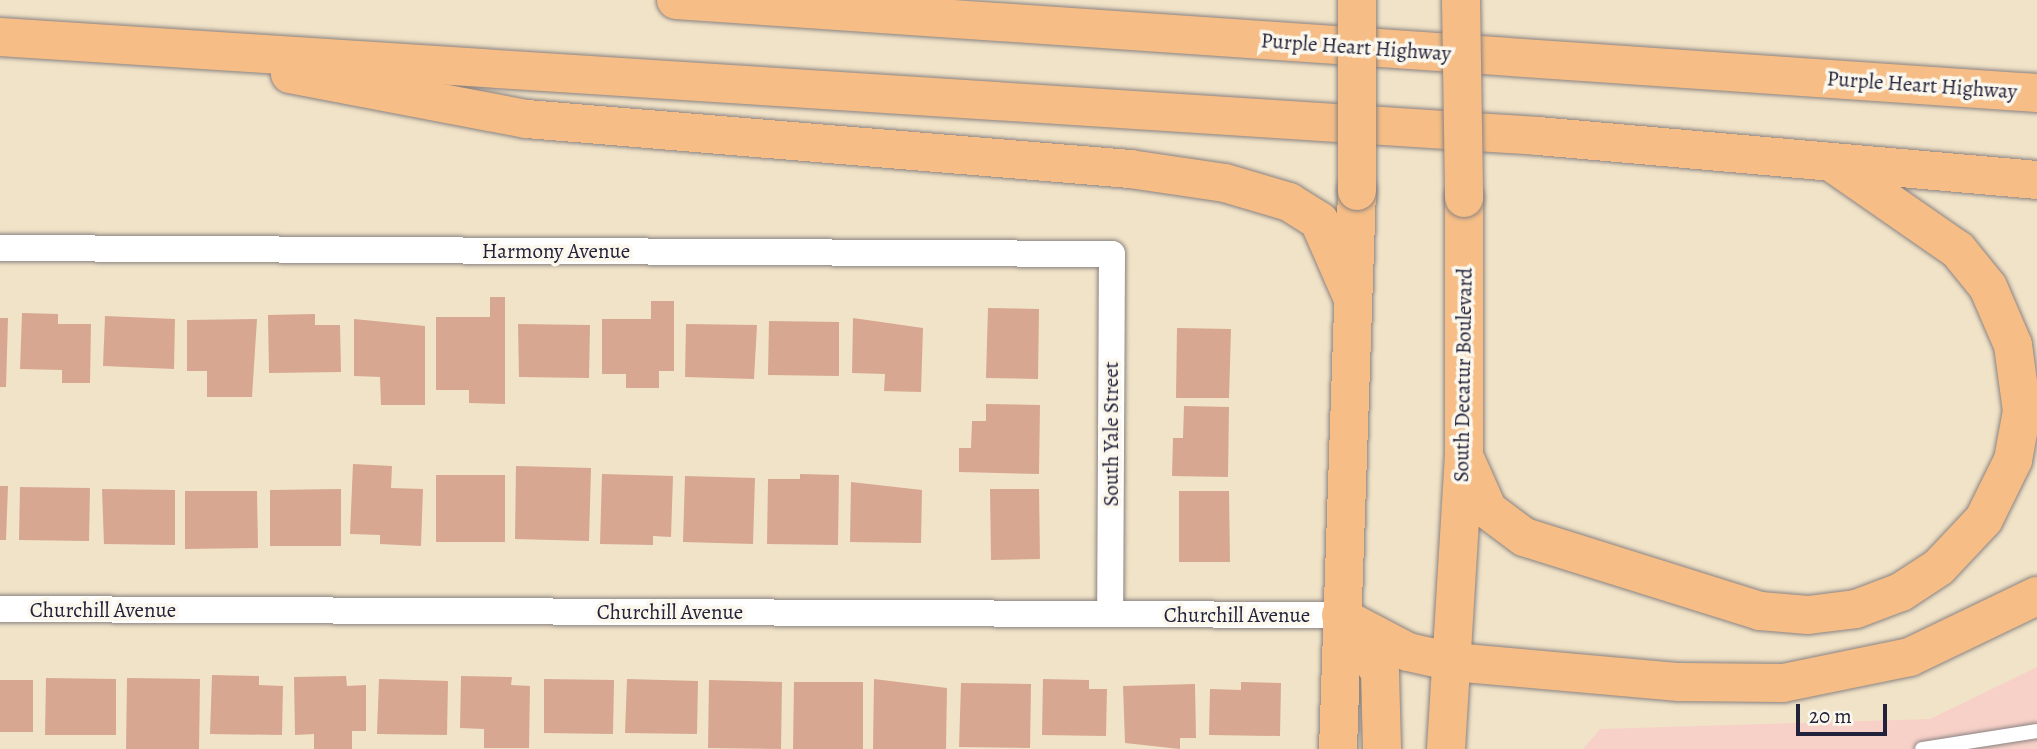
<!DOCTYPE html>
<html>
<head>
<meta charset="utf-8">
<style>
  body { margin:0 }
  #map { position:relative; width:2037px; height:749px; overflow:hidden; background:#f1e3c7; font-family:Alegreya,serif }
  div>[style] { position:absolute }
  .built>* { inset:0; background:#f7d1c8 }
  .building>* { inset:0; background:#d7a792 }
  .roads { filter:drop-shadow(0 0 2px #8a8281) drop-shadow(0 0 2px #8a8281) }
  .service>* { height:14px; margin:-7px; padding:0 7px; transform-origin:7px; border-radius:7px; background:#fff }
  .minor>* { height:26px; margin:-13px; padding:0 13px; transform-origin:13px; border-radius:13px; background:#fff }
  .primary>* { height:38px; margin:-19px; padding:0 19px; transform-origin:19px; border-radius:19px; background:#f6be86 }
  .motorway>* { height:38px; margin:-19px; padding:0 19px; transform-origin:19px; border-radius:19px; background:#f6be86 }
  .bridges { filter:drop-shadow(0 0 2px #8a8281) drop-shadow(0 0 2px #8a8281) }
  .primary-bridge>* { height:38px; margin:-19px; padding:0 19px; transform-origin:19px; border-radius:19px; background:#f6be86 }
  span { translate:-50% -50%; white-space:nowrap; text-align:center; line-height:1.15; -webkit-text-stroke:7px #fbf7ec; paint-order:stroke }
  .street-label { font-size:21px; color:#22223b }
  .scale { position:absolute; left:1796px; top:704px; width:91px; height:32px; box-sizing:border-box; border:4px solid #22223b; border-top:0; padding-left:9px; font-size:21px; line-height:24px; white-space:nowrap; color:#22223b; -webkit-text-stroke:5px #fbf7ec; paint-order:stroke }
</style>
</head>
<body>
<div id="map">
  <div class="built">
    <i style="clip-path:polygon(2037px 667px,2037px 749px,1583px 749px,1600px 729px,1930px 719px)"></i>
  </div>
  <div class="building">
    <i style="clip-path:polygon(490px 297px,505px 297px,505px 404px,469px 403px,469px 390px,436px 390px,436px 317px,490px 317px)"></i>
    <i style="clip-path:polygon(651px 301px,674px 301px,674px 371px,659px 371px,659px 388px,626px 388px,626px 374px,602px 374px,602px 319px,651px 319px)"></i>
    <i style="clip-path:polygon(988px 308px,1039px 309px,1038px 379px,986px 378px)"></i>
    <i style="clip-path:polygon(22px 313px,58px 314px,58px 324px,91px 324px,90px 383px,62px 383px,62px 370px,20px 369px)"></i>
    <i style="clip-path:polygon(315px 314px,315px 325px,340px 325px,341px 372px,269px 373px,268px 315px)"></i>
    <i style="clip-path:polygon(105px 316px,175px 319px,174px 369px,103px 366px)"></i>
    <i style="clip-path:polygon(0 318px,8px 318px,6px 387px,0 387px)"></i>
    <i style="clip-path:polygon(853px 318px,923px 328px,921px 392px,884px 391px,885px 374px,852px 373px)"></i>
    <i style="clip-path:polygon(257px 319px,252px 397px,207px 397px,207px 371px,187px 371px,187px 320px)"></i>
    <i style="clip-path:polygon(354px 319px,425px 326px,425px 405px,381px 405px,380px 377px,354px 376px)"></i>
    <i style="clip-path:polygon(769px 321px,839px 322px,839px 376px,768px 375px)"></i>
    <i style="clip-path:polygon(518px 324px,590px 325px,589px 378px,519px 377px)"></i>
    <i style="clip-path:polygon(686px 324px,757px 325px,754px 379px,685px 377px)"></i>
    <i style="clip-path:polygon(1177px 328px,1231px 329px,1229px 398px,1176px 398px)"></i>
    <i style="clip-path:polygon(986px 404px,1040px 405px,1039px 474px,959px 472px,959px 448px,971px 448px,972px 421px,986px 421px)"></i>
    <i style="clip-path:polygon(1184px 406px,1229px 407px,1228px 477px,1172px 476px,1173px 438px,1183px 438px)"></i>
    <i style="clip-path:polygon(353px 464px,392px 466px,391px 488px,423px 489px,421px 546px,380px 544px,380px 535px,350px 534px)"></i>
    <i style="clip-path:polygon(516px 466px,591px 468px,589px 541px,515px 539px)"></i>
    <i style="clip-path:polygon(602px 474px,673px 476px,671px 537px,653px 536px,653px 545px,600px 544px)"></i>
    <i style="clip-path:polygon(800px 474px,839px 475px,838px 545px,767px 544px,768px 479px,800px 479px)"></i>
    <i style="clip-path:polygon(436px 475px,505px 475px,505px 542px,436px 542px)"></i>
    <i style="clip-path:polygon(685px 476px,755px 478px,753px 544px,683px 542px)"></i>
    <i style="clip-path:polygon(851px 482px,922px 490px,921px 543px,850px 542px)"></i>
    <i style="clip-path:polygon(0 486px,8px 486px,6px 540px,0 540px)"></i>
    <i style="clip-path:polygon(20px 487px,90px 488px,89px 541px,19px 540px)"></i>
    <i style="clip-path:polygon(102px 489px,175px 490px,175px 545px,104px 544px)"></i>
    <i style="clip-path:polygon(341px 489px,341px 546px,270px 546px,270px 490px)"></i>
    <i style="clip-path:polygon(990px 489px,1039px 489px,1040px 559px,991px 560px)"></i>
    <i style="clip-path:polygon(185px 491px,257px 491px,258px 548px,185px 549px)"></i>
    <i style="clip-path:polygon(1179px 491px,1229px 491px,1230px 562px,1179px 562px)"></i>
    <i style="clip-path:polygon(212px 675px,259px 676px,259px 685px,283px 686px,282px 735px,210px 734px)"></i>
    <i style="clip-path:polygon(346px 676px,347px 686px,366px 685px,366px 731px,352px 731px,352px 749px,314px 749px,314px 734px,295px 735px,294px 677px)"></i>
    <i style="clip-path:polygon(461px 676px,512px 677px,511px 685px,530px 686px,529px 748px,484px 748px,484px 729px,460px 728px)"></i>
    <i style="clip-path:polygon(46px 678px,116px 679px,116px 735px,45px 735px)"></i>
    <i style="clip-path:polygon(127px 678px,200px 679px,199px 749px,126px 749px)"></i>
    <i style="clip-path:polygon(379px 679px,448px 681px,447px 735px,377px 734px)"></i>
    <i style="clip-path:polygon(544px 679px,614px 680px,613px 734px,544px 733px)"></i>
    <i style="clip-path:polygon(627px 679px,698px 681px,697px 734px,625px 733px)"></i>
    <i style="clip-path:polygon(874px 679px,947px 688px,946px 749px,873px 749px)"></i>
    <i style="clip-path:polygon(1043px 679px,1089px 680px,1089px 689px,1107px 689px,1106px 736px,1042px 735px)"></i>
    <i style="clip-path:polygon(0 680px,33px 680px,33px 732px,0 732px)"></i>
    <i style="clip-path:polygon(709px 680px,782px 682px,781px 749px,708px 748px)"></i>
    <i style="clip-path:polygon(794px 682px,863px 682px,863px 749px,793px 749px)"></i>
    <i style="clip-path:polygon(1241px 682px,1281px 683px,1280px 736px,1209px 735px,1210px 689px,1241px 690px)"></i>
    <i style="clip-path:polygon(961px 683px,1031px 684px,1030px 748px,959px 747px)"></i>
    <i style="clip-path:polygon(1195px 684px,1196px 738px,1180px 738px,1180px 749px,1125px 743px,1123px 686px)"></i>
  </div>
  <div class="roads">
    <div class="service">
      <i style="left:1922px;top:749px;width:116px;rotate:-8.9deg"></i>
    </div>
    <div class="minor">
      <i style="left:0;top:248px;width:1112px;rotate:0.31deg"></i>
      <i style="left:1112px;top:254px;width:360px;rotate:90.3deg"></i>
      <i style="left:0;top:609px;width:1341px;rotate:0.26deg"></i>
    </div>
    <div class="primary">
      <i style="left:1341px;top:615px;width:69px;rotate:55.6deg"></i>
      <i style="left:1380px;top:672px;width:77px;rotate:88.5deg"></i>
      <i style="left:1351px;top:622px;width:64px;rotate:27.8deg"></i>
      <i style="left:1408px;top:652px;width:46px;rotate:12.5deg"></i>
      <i style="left:1338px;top:749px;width:558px;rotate:-88.05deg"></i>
      <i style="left:1446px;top:749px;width:294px;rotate:-86.5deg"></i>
      <i style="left:1464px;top:456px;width:258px;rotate:-90deg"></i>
    </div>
    <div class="motorway">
      <i style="left:676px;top:0;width:1364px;rotate:3.91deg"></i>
      <i style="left:0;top:37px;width:1541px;rotate:3.68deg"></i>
      <i style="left:1538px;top:136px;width:501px;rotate:5.04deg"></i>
      <i style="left:290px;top:74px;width:241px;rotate:10.8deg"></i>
      <i style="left:527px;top:119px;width:605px;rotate:4.74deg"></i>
      <i style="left:1130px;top:169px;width:96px;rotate:8.4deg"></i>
      <i style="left:1225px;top:183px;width:67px;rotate:16.5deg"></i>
      <i style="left:1289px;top:202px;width:36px;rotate:32deg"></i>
      <i style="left:1319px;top:221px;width:83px;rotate:66.5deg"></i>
      <i style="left:1464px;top:456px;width:59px;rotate:66deg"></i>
      <i style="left:1488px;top:510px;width:45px;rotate:36.9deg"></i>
      <i style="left:1524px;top:537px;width:247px;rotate:17.4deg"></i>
      <i style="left:1760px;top:611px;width:48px;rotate:4.8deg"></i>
      <i style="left:1808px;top:615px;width:48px;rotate:-7.1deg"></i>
      <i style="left:1856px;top:609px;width:48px;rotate:-20.7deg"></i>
      <i style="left:1901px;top:592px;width:45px;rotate:-33.3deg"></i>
      <i style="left:1939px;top:567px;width:66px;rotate:-46.8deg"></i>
      <i style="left:1984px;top:519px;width:66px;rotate:-63.8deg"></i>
      <i style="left:2013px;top:460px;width:50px;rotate:-79.6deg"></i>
      <i style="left:2022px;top:411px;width:67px;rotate:-97.8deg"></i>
      <i style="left:2013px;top:345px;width:63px;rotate:-113.3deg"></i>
      <i style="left:1988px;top:287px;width:48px;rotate:-129deg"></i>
      <i style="left:1958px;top:250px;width:151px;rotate:-145.3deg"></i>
      <i style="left:1453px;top:662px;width:227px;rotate:5.1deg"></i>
      <i style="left:1679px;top:682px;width:104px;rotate:0.6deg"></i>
      <i style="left:1783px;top:683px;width:130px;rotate:-11.6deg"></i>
      <i style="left:1910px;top:657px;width:141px;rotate:-25.7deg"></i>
    </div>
  </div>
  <div class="bridges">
    <div class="primary-bridge">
      <i style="left:1461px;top:0;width:198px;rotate:89.1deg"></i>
      <i style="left:1357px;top:191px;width:191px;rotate:-90deg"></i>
    </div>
  </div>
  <div class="street-label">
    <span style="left:1356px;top:47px;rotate:4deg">Purple Heart Highway</span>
    <span style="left:1922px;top:85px;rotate:4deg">Purple Heart Highway</span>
    <span style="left:556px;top:251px">Harmony Avenue</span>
    <span style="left:1463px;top:375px;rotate:-89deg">South Decatur Boulevard</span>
    <span style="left:1111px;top:434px;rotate:-90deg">South Yale Street</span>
    <span style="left:103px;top:610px">Churchill Avenue</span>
    <span style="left:670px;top:612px">Churchill Avenue</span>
    <span style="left:1237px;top:615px">Churchill Avenue</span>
  </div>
  <div class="scale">20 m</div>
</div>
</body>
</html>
